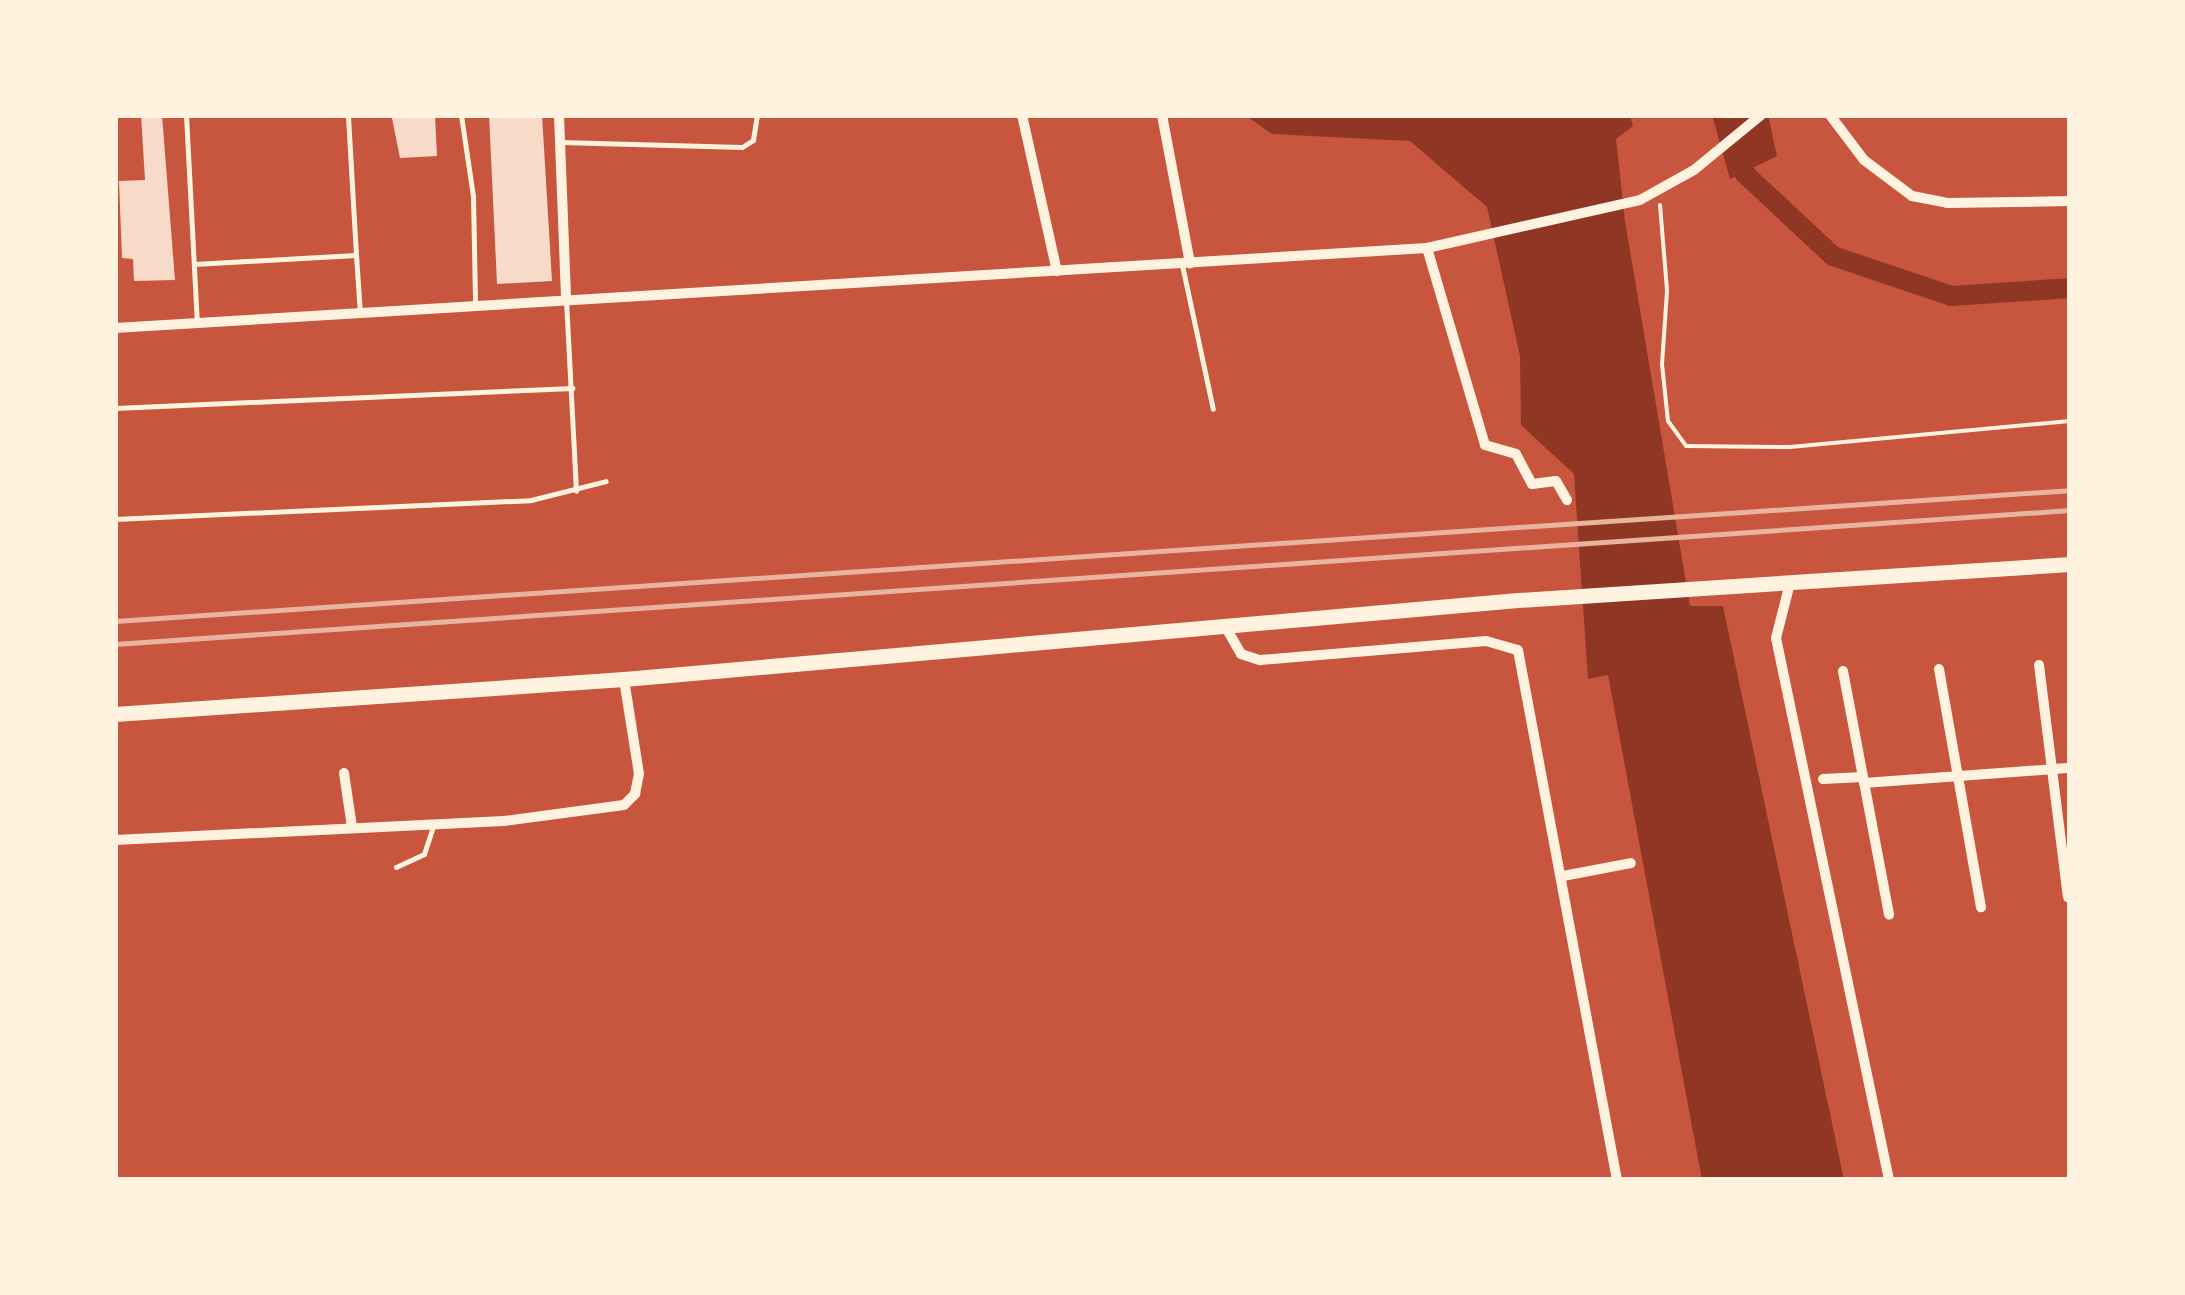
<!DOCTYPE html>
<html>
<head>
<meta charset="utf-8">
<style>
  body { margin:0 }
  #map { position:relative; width:2185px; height:1295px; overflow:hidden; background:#c8553d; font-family:Signika,sans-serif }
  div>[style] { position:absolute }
  .water>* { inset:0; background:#8f3625 }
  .canal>* { height:20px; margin:-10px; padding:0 10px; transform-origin:10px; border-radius:10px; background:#8f3625 }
  .building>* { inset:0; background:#f7dbc8 }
  .path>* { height:4px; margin:-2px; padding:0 2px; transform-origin:2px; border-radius:2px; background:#fff3e0 }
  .service>* { height:5px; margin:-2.5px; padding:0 2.5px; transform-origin:2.5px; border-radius:2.5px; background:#fff3e0 }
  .minor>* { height:10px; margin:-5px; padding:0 5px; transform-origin:5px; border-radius:5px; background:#fff3e0 }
  .secondary>* { height:15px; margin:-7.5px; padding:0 7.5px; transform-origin:7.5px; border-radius:7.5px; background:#fff3e0 }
  .rail>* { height:5px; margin:-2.5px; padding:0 2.5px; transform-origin:2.5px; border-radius:2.5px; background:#e9b49f }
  span { translate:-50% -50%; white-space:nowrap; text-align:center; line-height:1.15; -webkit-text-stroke:10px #fff3e0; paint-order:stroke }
  .frame { position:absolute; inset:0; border:118px solid #fff3e0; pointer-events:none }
</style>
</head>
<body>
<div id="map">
  <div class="water">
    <i style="clip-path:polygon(1245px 115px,1630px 115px,1633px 126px,1616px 139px,1625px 221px,1690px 606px,1723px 606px,1844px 1180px,1702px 1180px,1608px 675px,1588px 679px,1574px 474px,1521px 425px,1520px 356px,1487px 207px,1410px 141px,1272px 134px)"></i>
    <i style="clip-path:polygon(1712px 115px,1768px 115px,1777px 156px,1730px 179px)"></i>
  </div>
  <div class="canal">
    <i style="left:1728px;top:115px;width:61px;rotate:73.9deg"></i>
    <i style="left:1745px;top:174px;width:120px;rotate:43deg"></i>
    <i style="left:1833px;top:256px;width:125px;rotate:18.7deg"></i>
    <i style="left:1951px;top:296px;width:119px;rotate:-3.8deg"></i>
  </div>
  <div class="building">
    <i style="clip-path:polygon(141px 115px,162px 115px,175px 280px,134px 281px,133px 259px,122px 258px,119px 181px,145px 180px)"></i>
    <i style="clip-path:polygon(435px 115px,437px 156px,400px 158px,392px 118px)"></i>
    <i style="clip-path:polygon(489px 115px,542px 115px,552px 281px,497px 284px)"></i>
  </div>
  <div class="path">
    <i style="left:1660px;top:205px;width:86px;rotate:85.3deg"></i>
    <i style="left:1667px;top:291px;width:73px;rotate:93.9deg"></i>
    <i style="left:1662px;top:364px;width:57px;rotate:84deg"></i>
    <i style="left:1668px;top:421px;width:31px;rotate:54deg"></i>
    <i style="left:1686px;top:446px;width:104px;rotate:0.6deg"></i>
    <i style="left:1790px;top:447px;width:281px;rotate:-5.3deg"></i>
  </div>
  <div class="service">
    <i style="left:186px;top:115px;width:207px;rotate:87deg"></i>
    <i style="left:461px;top:115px;width:82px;rotate:81.6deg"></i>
    <i style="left:473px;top:196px;width:109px;rotate:88.9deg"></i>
    <i style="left:1960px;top:115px;width:79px"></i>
    <i style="left:560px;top:142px;width:182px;rotate:1.6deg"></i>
    <i style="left:742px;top:147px;width:13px;rotate:-32deg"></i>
    <i style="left:753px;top:140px;width:25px;rotate:-81deg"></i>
    <i style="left:356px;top:255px;width:58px;rotate:86.1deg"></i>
    <i style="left:194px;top:264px;width:162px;rotate:-3.2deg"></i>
    <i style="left:356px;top:255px;width:140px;rotate:-93.3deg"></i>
    <i style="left:1182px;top:265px;width:147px;rotate:77.9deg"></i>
    <i style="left:566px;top:300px;width:191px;rotate:87deg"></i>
    <i style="left:115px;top:408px;width:458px;rotate:-2.5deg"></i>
    <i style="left:115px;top:519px;width:416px;rotate:-2.6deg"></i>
    <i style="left:531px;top:500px;width:77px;rotate:-14.2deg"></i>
    <i style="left:396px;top:867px;width:31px;rotate:-25deg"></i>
    <i style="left:424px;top:854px;width:29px;rotate:-72deg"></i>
  </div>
  <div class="minor">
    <i style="left:559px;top:115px;width:185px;rotate:87.8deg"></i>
    <i style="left:1022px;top:115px;width:160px;rotate:77.4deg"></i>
    <i style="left:1162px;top:115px;width:151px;rotate:79.3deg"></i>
    <i style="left:1830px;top:115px;width:56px;rotate:52.9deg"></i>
    <i style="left:1864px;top:160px;width:60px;rotate:36.9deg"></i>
    <i style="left:1912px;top:196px;width:36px;rotate:11deg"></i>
    <i style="left:1947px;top:203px;width:123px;rotate:-0.9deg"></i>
    <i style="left:1427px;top:248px;width:205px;rotate:73.6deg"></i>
    <i style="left:1485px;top:445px;width:32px;rotate:16deg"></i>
    <i style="left:1516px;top:454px;width:34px;rotate:62deg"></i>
    <i style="left:1532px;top:484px;width:24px;rotate:-7deg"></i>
    <i style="left:1556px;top:481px;width:22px;rotate:60deg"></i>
    <i style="left:115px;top:328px;width:1314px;rotate:-3.49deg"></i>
    <i style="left:1427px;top:248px;width:218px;rotate:-12.7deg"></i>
    <i style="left:1640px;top:200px;width:62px;rotate:-29.1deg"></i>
    <i style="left:1694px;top:170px;width:87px;rotate:-39.4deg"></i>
    <i style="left:1790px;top:583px;width:57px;rotate:104.3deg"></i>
    <i style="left:1776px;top:638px;width:554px;rotate:78.22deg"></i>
    <i style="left:1225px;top:626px;width:32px;rotate:60deg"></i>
    <i style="left:1241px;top:654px;width:20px;rotate:18deg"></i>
    <i style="left:1260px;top:660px;width:227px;rotate:-4.8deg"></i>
    <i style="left:1486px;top:641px;width:33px;rotate:16deg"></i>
    <i style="left:1518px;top:650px;width:539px;rotate:79.42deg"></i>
    <i style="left:2039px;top:665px;width:234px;rotate:82.9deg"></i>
    <i style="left:1939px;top:669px;width:242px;rotate:80deg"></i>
    <i style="left:1843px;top:671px;width:248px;rotate:79.3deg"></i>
    <i style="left:344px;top:773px;width:55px;rotate:81.6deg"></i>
    <i style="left:1823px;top:779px;width:39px;rotate:-3deg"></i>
    <i style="left:1864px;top:783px;width:207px;rotate:-4.2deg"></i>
    <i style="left:115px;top:840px;width:389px;rotate:-2.8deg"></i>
    <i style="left:504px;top:821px;width:121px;rotate:-7.6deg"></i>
    <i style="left:624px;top:805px;width:16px;rotate:-45deg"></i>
    <i style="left:635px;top:794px;width:20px;rotate:-79deg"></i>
    <i style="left:639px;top:774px;width:96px;rotate:-99deg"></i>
    <i style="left:1563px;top:876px;width:69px;rotate:-10.8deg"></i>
  </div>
  <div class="secondary">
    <i style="left:115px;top:714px;width:510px;rotate:-3.93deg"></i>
    <i style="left:624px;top:679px;width:897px;rotate:-5.05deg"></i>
    <i style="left:1518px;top:600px;width:553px;rotate:-3.73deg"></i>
  </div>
  <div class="rail">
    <i style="left:115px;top:621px;width:1959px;rotate:-3.83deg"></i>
    <i style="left:115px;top:644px;width:1960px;rotate:-3.92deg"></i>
  </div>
  <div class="frame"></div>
</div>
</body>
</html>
